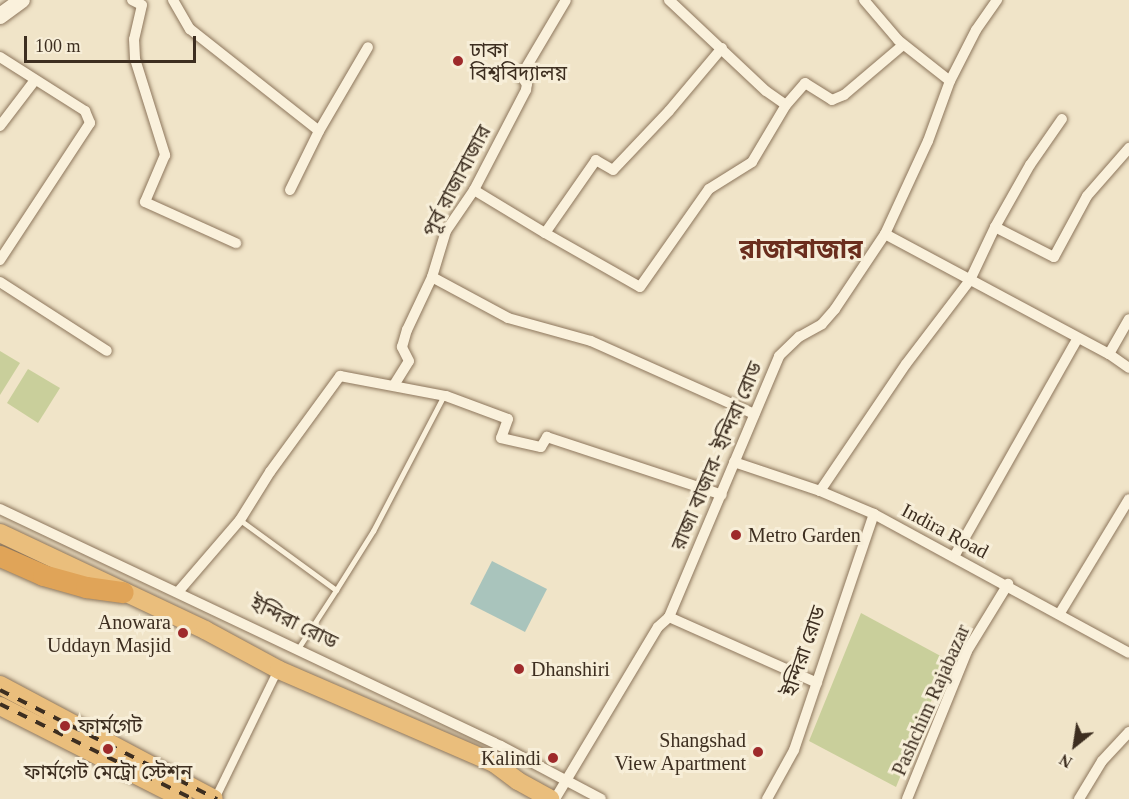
<!DOCTYPE html>
<html>
<head>
<meta charset="utf-8">
<style>
  body { margin:0 }
  #map { position:relative; width:1129px; height:799px; overflow:hidden; background:#f0e4c8; font-family:"Times New Roman","Noto Sans Bengali",serif }
  div>[style] { position:absolute }
  .green>* { inset:0; background:#c9cf9b }
  .water>* { inset:0; background:#a9c4bc }
  .roads { filter:drop-shadow(0 0 2px #8d765c) drop-shadow(0 0 2px #8d765c) }
  .service>* { height:5px; margin:-2.5px; padding:0 2.5px; transform-origin:2.5px; border-radius:2.5px; background:#faf1dc }
  .pedestrian>* { height:8px; margin:-4px; padding:0 4px; transform-origin:4px; border-radius:4px; background:#faf1dc }
  .minor>* { height:10px; margin:-5px; padding:0 5px; transform-origin:5px; border-radius:5px; background:#faf1dc }
  .secondary>* { height:16px; margin:-8px; padding:0 8px; transform-origin:8px; border-radius:8px; background:#faf1dc }
  .trunk>* { height:18px; margin:-9px; padding:0 9px; transform-origin:9px; border-radius:9px; background:#eabe7c }
  .motorway>* { height:21px; margin:-10.5px; padding:0 10.5px; transform-origin:10.5px; border-radius:10.5px; background:#e0a458 }
  .rail>* { height:4px; margin-top:-2px; transform-origin:0; background:repeating-linear-gradient(90deg,#3d2e20 0 10px,transparent 0 20px) }
  .dots>* { width:16px; height:16px; translate:-50% -50%; box-sizing:border-box; border:3px solid #f7eed8; border-radius:50% }
  span { translate:-50% -50%; white-space:nowrap; text-align:center; line-height:1.15; -webkit-text-stroke:6px #f7eed8; paint-order:stroke }
  .poi-label { font-size:20px; color:#3d2e20 }
  .left { translate:0 -50%; text-align:left }
  .right { translate:-100% -50%; text-align:right }
  .street-label { font-size:20px; color:#3d2e20 }
  .district-label { font-size:26px; color:#6b2e1e; font-weight:700 }
  .north { position:absolute; left:1045px; top:715px; width:60px; height:60px; -webkit-text-stroke:4px #f7eed8; paint-order:stroke; rotate:210deg; font-size:16px; font-weight:700; line-height:24px; text-align:center; color:#3d2e20 }
  .north::after { content:''; display:block; margin:auto; width:21px; height:27px; background:#3d2e20; clip-path:polygon(50% 0,100% 100%,50% 72%,0 100%) }
  .scale { position:absolute; left:24px; top:36px; width:172px; height:27px; box-sizing:border-box; border:3px solid #3d2e20; border-top:0; padding-left:8px; font-size:18px; line-height:21px; white-space:nowrap; color:#3d2e20; -webkit-text-stroke:4px #f7eed8; paint-order:stroke }
</style>
</head>
<body>
<div id="map">
  <div class="green">
    <i style="clip-path:polygon(0 351px,20px 363px,0 395px)"></i>
    <i style="clip-path:polygon(28px 369px,60px 388px,38px 423px,7px 403px)"></i>
    <i style="clip-path:polygon(861px 613px,948px 660px,896px 787px,809px 741px)"></i>
  </div>
  <div class="water">
    <i style="clip-path:polygon(492px 561px,547px 589px,525px 632px,470px 604px)"></i>
  </div>
  <div class="roads">
    <div class="service">
      <i style="left:240px;top:520px;width:119px;rotate:36.1deg"></i>
      <i style="left:336px;top:590px;width:72px;rotate:123deg"></i>
      <i style="left:336px;top:590px;width:70px;rotate:-57.9deg"></i>
      <i style="left:373px;top:531px;width:151px;rotate:-62.4deg"></i>
    </div>
    <div class="pedestrian">
      <i style="left:215px;top:799px;width:144px;rotate:-64deg"></i>
    </div>
    <div class="minor">
      <i style="left:132px;top:0;width:11px;rotate:27deg"></i>
      <i style="left:142px;top:5px;width:35px;rotate:103deg"></i>
      <i style="left:134px;top:39px;width:20px;rotate:87deg"></i>
      <i style="left:135px;top:59px;width:101px;rotate:72.6deg"></i>
      <i style="left:165px;top:155px;width:51px;rotate:113.1deg"></i>
      <i style="left:145px;top:202px;width:100px;rotate:24.3deg"></i>
      <i style="left:173px;top:0;width:34px;rotate:60deg"></i>
      <i style="left:190px;top:29px;width:164px;rotate:38.3deg"></i>
      <i style="left:669px;top:0;width:133px;rotate:43.2deg"></i>
      <i style="left:766px;top:91px;width:24px;rotate:35deg"></i>
      <i style="left:864px;top:0;width:52px;rotate:49.6deg"></i>
      <i style="left:898px;top:40px;width:66px;rotate:38.3deg"></i>
      <i style="left:722px;top:48px;width:82px;rotate:130.1deg"></i>
      <i style="left:669px;top:111px;width:81px;rotate:133.5deg"></i>
      <i style="left:613px;top:170px;width:20px;rotate:-150deg"></i>
      <i style="left:596px;top:160px;width:89px;rotate:124.9deg"></i>
      <i style="left:545px;top:233px;width:109px;rotate:29.6deg"></i>
      <i style="left:640px;top:287px;width:120px;rotate:-54.9deg"></i>
      <i style="left:709px;top:189px;width:51px;rotate:-32.1deg"></i>
      <i style="left:752px;top:162px;width:66px;rotate:-59.2deg"></i>
      <i style="left:786px;top:105px;width:29px;rotate:-49deg"></i>
      <i style="left:805px;top:83px;width:32px;rotate:32deg"></i>
      <i style="left:832px;top:100px;width:13px;rotate:-23deg"></i>
      <i style="left:844px;top:95px;width:77px;rotate:-40.3deg"></i>
      <i style="left:0;top:57px;width:101px;rotate:32.4deg"></i>
      <i style="left:85px;top:111px;width:13px;rotate:67deg"></i>
      <i style="left:90px;top:123px;width:164px;rotate:123.3deg"></i>
      <i style="left:0;top:126px;width:58px;rotate:-52.7deg"></i>
      <i style="left:290px;top:190px;width:66px;rotate:-63.8deg"></i>
      <i style="left:319px;top:131px;width:97px;rotate:-59.7deg"></i>
      <i style="left:474px;top:190px;width:83px;rotate:31.2deg"></i>
      <i style="left:995px;top:227px;width:66px;rotate:27deg"></i>
      <i style="left:1054px;top:257px;width:69px;rotate:-61.6deg"></i>
      <i style="left:1087px;top:196px;width:64px;rotate:-48.8deg"></i>
      <i style="left:885px;top:234px;width:254px;rotate:28.2deg"></i>
      <i style="left:1109px;top:354px;width:24px;rotate:35deg"></i>
      <i style="left:432px;top:277px;width:86px;rotate:28.3deg"></i>
      <i style="left:508px;top:318px;width:86px;rotate:15.5deg"></i>
      <i style="left:591px;top:341px;width:179px;rotate:24.1deg"></i>
      <i style="left:0;top:282px;width:127px;rotate:32.8deg"></i>
      <i style="left:1109px;top:354px;width:40px;rotate:-60.3deg"></i>
      <i style="left:394px;top:385px;width:28px;rotate:-58deg"></i>
      <i style="left:409px;top:361px;width:16px;rotate:-117deg"></i>
      <i style="left:402px;top:347px;width:18px;rotate:-74deg"></i>
      <i style="left:407px;top:330px;width:59px;rotate:-64.7deg"></i>
      <i style="left:432px;top:277px;width:48px;rotate:-73.1deg"></i>
      <i style="left:446px;top:231px;width:50px;rotate:-55.7deg"></i>
      <i style="left:474px;top:190px;width:113px;rotate:-62.5deg"></i>
      <i style="left:526px;top:90px;width:6px;rotate:-81deg"></i>
      <i style="left:527px;top:84px;width:9px;rotate:-126deg"></i>
      <i style="left:522px;top:77px;width:6px;rotate:-72deg"></i>
      <i style="left:524px;top:71px;width:82px;rotate:-59.4deg"></i>
      <i style="left:734px;top:462px;width:91px;rotate:18.6deg"></i>
      <i style="left:820px;top:491px;width:59px;rotate:23.1deg"></i>
      <i style="left:874px;top:514px;width:290px;rotate:28.6deg"></i>
      <i style="left:820px;top:491px;width:153px;rotate:-55.9deg"></i>
      <i style="left:906px;top:364px;width:106px;rotate:-52.7deg"></i>
      <i style="left:970px;top:280px;width:59px;rotate:-64.7deg"></i>
      <i style="left:995px;top:227px;width:71px;rotate:-60.6deg"></i>
      <i style="left:1030px;top:165px;width:56px;rotate:-55.2deg"></i>
      <i style="left:0;top:509px;width:554px;rotate:25.32deg"></i>
      <i style="left:501px;top:746px;width:113px;rotate:27.9deg"></i>
      <i style="left:955px;top:555px;width:249px;rotate:-60.5deg"></i>
      <i style="left:178px;top:592px;width:95px;rotate:-49.3deg"></i>
      <i style="left:240px;top:520px;width:57px;rotate:-58deg"></i>
      <i style="left:270px;top:472px;width:119px;rotate:-53.9deg"></i>
      <i style="left:340px;top:376px;width:108px;rotate:10.7deg"></i>
      <i style="left:446px;top:396px;width:66px;rotate:20.4deg"></i>
      <i style="left:508px;top:419px;width:20px;rotate:110deg"></i>
      <i style="left:501px;top:438px;width:41px;rotate:12.7deg"></i>
      <i style="left:541px;top:447px;width:12px;rotate:-59deg"></i>
      <i style="left:547px;top:437px;width:184px;rotate:18.3deg"></i>
      <i style="left:1060px;top:613px;width:133px;rotate:-58.8deg"></i>
      <i style="left:669px;top:617px;width:162px;rotate:24deg"></i>
      <i style="left:555px;top:799px;width:200px;rotate:-59.1deg"></i>
      <i style="left:658px;top:627px;width:15px;rotate:-42deg"></i>
      <i style="left:669px;top:617px;width:283px;rotate:-67.1deg"></i>
      <i style="left:779px;top:356px;width:28px;rotate:-44deg"></i>
      <i style="left:799px;top:337px;width:26px;rotate:-29deg"></i>
      <i style="left:822px;top:324px;width:20px;rotate:-49deg"></i>
      <i style="left:835px;top:309px;width:90px;rotate:-56.3deg"></i>
      <i style="left:885px;top:234px;width:102px;rotate:-65.2deg"></i>
      <i style="left:928px;top:141px;width:64px;rotate:-69.9deg"></i>
      <i style="left:950px;top:81px;width:57px;rotate:-63deg"></i>
      <i style="left:976px;top:30px;width:37px;rotate:-55deg"></i>
      <i style="left:767px;top:799px;width:56px;rotate:-61.1deg"></i>
      <i style="left:794px;top:750px;width:249px;rotate:-71.3deg"></i>
      <i style="left:907px;top:799px;width:160px;rotate:-67.9deg"></i>
      <i style="left:967px;top:651px;width:79px;rotate:-58.5deg"></i>
      <i style="left:1079px;top:799px;width:44px;rotate:-58.8deg"></i>
      <i style="left:1102px;top:761px;width:40px;rotate:-47deg"></i>
    </div>
    <div class="secondary">
      <i style="left:0;top:16px;width:27px;rotate:-36deg"></i>
    </div>
    <div class="trunk">
      <i style="left:0;top:533px;width:227px;rotate:25.3deg"></i>
      <i style="left:205px;top:630px;width:84px;rotate:28.4deg"></i>
      <i style="left:279px;top:670px;width:234px;rotate:23.4deg"></i>
      <i style="left:494px;top:763px;width:30px;rotate:37deg"></i>
      <i style="left:518px;top:781px;width:37px;rotate:29deg"></i>
      <i style="left:0;top:685px;width:242px;rotate:28deg"></i>
      <i style="left:0;top:706px;width:205px;rotate:26.9deg"></i>
    </div>
    <div class="motorway">
      <i style="left:0;top:556px;width:47px;rotate:23.8deg"></i>
      <i style="left:43px;top:575px;width:45px;rotate:15.6deg"></i>
      <i style="left:86px;top:587px;width:37px;rotate:8deg"></i>
    </div>
  </div>
  <div class="rail">
    <i style="left:0;top:690px;width:243px;rotate:26.7deg"></i>
    <i style="left:0;top:704px;width:215px;rotate:26.2deg"></i>
  </div>
  <div class="dots">
    <i style="left:458px;top:61px;background:#9e2a2b"></i>
    <i style="left:736px;top:535px;background:#9e2a2b"></i>
    <i style="left:183px;top:633px;background:#9e2a2b"></i>
    <i style="left:519px;top:669px;background:#9e2a2b"></i>
    <i style="left:65px;top:726px;background:#9e2a2b"></i>
    <i style="left:108px;top:749px;background:#9e2a2b"></i>
    <i style="left:758px;top:752px;background:#9e2a2b"></i>
    <i style="left:553px;top:758px;background:#9e2a2b"></i>
  </div>
  <div class="poi-label">
    <span class="left" style="left:470px;top:62px">ঢাকা<br>বিশ্ববিদ্যালয়</span>
    <span class="left" style="left:748px;top:535px">Metro Garden</span>
    <span class="right" style="left:171px;top:634px">Anowara<br>Uddayn Masjid</span>
    <span class="left" style="left:531px;top:669px">Dhanshiri</span>
    <span class="left" style="left:78px;top:726px">ফার্মগেট</span>
    <span class="right" style="left:746px;top:752px">Shangshad<br>View Apartment</span>
    <span class="right" style="left:541px;top:758px">Kalindi</span>
    <span style="left:108px;top:772px">ফার্মগেট মেট্রো স্টেশন</span>
  </div>
  <div class="street-label">
    <span style="left:457px;top:181px;rotate:-62deg">পূর্ব রাজাবাজার</span>
    <span style="left:717px;top:456px;rotate:-67deg">রাজা বাজার- ইন্দিরা রোড</span>
    <span style="left:945px;top:531px;rotate:28deg">Indira Road</span>
    <span style="left:294px;top:623px;rotate:26deg">ইন্দিরা রোড</span>
    <span style="left:804px;top:651px;rotate:-71deg">ইন্দিরা রোড</span>
    <span style="left:931px;top:700px;rotate:-66deg">Pashchim Rajabazar</span>
  </div>
  <div class="district-label">
    <span style="left:801px;top:250px">রাজাবাজার</span>
  </div>
  <div class="north">N</div>
  <div class="scale">100 m</div>
</div>
</body>
</html>
